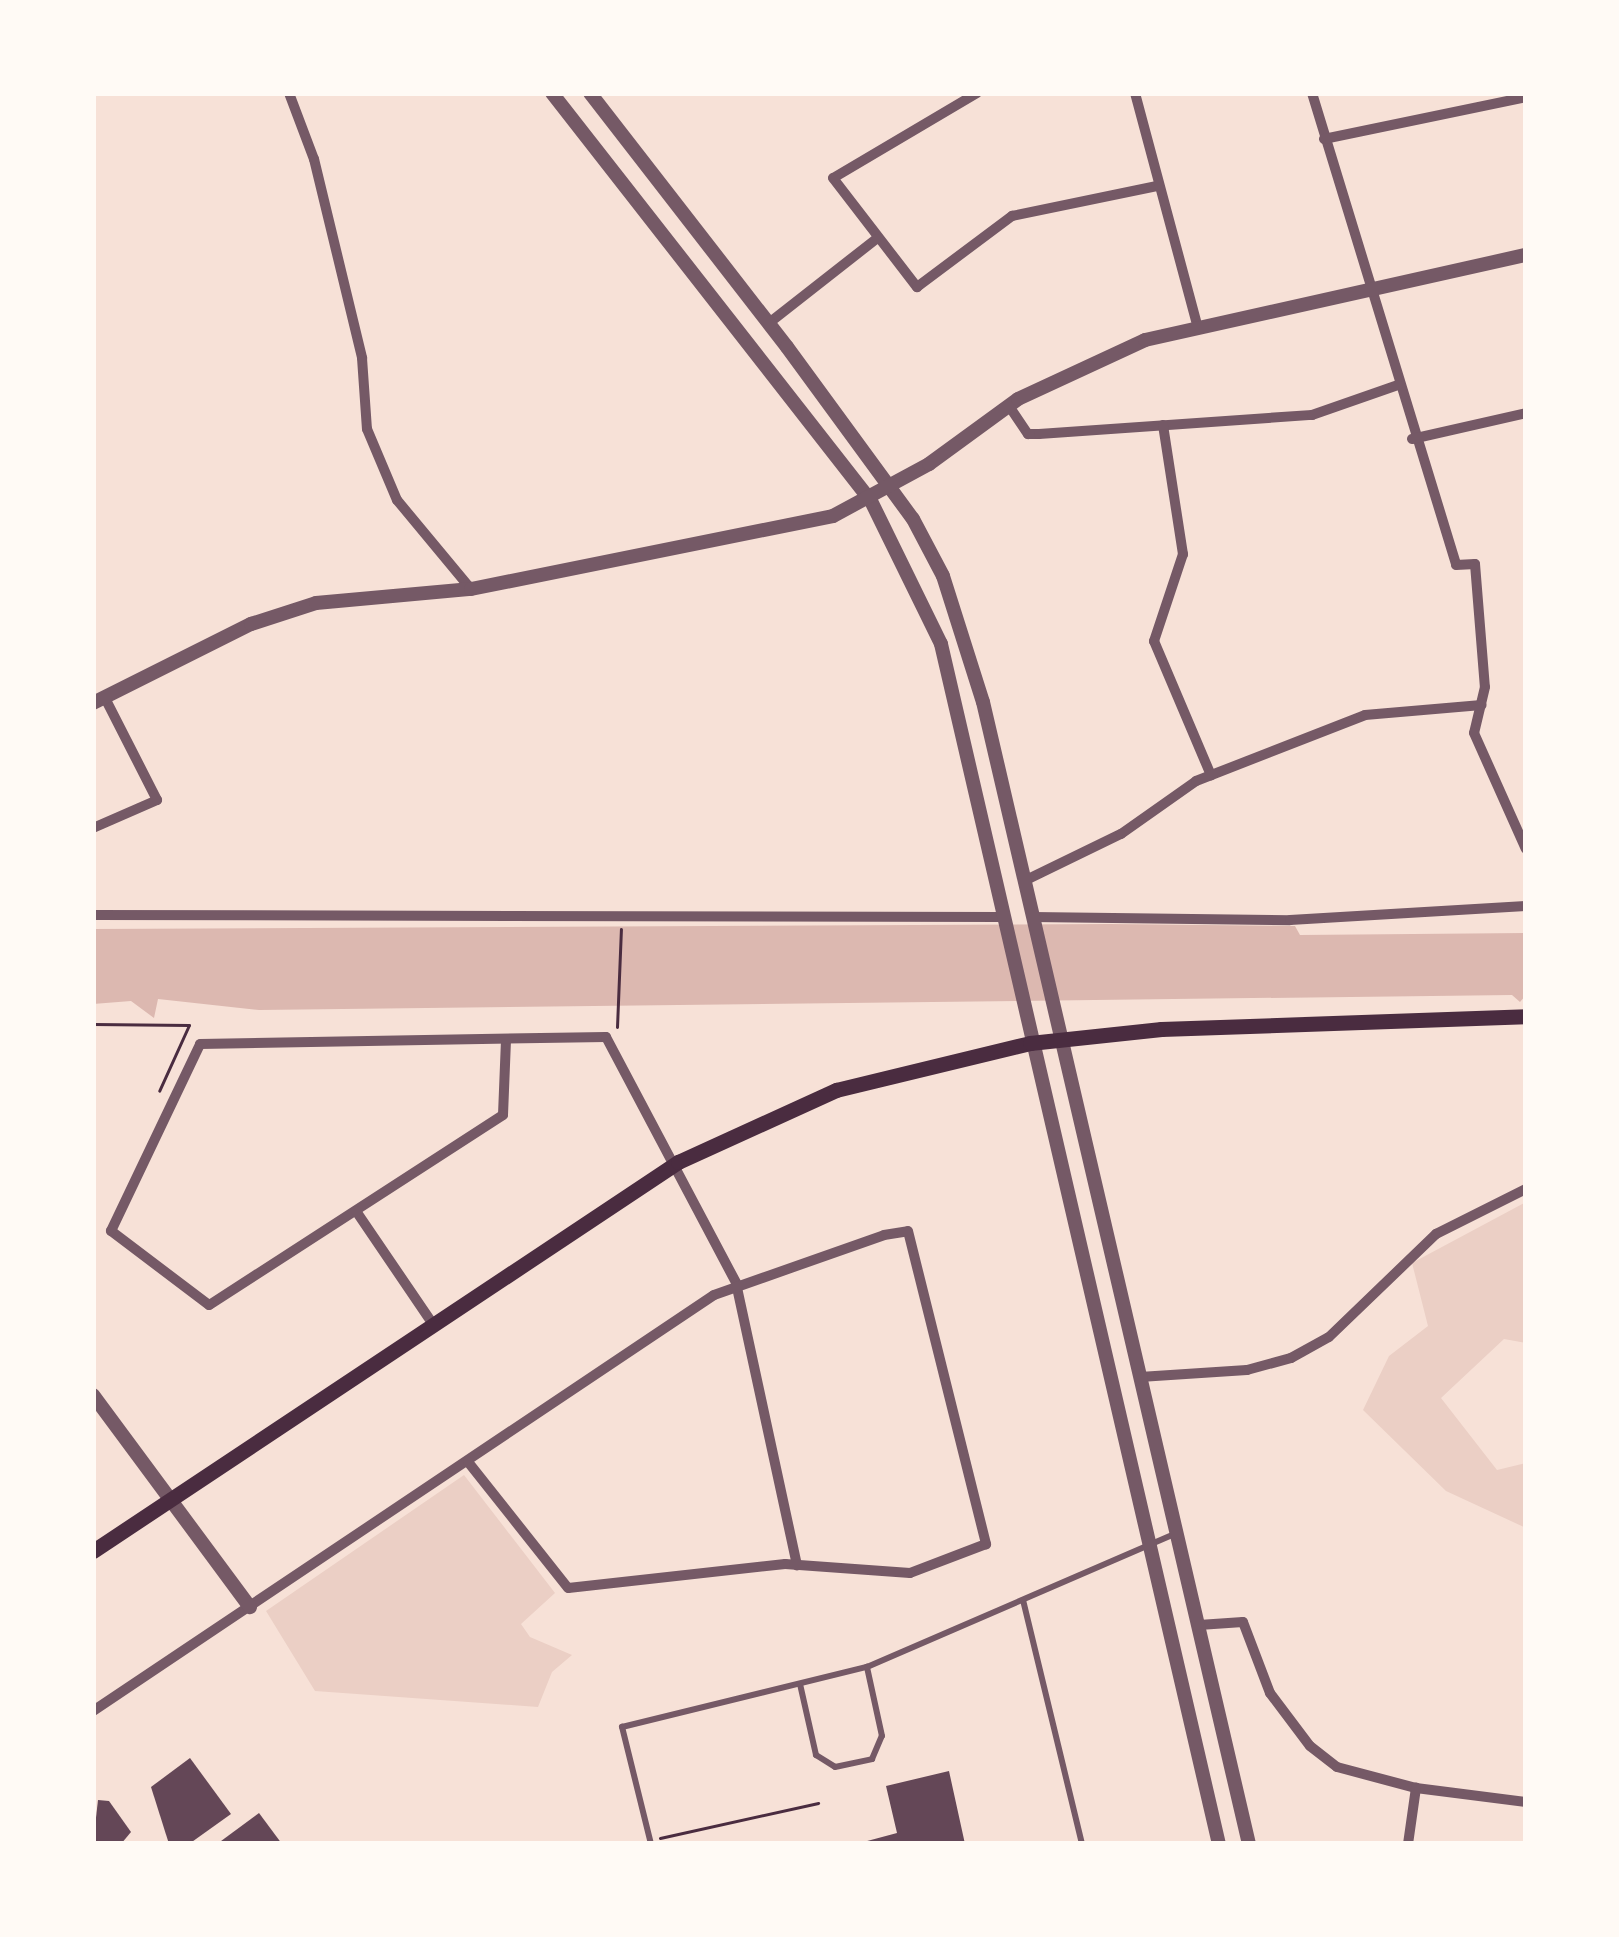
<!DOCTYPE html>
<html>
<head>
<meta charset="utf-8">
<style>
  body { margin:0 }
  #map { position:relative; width:1619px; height:1937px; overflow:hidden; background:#f7e1d7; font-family:"Varela Round",sans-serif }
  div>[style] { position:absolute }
  .green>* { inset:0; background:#ebcfc5 }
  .water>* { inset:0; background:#dcb8b0 }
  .building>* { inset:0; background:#644757 }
  .path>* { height:3px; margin:-1.5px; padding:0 1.5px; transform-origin:1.5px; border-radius:1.5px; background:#4a2c40 }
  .service>* { height:6px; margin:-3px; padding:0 3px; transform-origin:3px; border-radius:3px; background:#755966 }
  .minor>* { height:10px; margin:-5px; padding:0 5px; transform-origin:5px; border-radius:5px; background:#755966 }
  .tertiary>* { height:14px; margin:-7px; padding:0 7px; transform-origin:7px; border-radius:7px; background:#755966 }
  .secondary>* { height:15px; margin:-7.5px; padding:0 7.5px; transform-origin:7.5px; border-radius:7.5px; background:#4a2c40 }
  span { translate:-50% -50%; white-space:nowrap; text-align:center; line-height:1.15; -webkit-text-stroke:9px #fffaf5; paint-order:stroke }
  .frame { position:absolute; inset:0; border:96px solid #fffaf5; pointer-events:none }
</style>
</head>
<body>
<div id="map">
  <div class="green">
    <i style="clip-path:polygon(1526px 1202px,1526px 1343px,1504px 1339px,1441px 1398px,1497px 1470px,1526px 1463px,1526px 1528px,1446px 1491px,1363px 1410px,1389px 1356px,1428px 1326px,1412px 1263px)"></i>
    <i style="clip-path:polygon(464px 1475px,555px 1593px,521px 1624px,530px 1637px,572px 1655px,552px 1672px,538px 1707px,315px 1691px,266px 1611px)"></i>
  </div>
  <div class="water">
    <i style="clip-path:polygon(1110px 924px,1295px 926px,1300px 935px,1526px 933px,1526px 995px,1520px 1002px,1512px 995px,259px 1010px,158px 999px,154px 1018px,131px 1001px,93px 1004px,93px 929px)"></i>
  </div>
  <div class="building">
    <i style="clip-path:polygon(190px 1758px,231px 1814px,189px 1844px,169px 1844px,151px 1787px)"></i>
    <i style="clip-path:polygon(949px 1771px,965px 1844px,856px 1844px,897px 1833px,886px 1786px)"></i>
    <i style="clip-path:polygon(98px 1800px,109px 1801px,131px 1832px,121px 1844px,93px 1844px)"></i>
    <i style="clip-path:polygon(259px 1813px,282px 1844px,217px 1844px)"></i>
  </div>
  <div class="path">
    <i style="left:93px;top:1024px;width:96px;rotate:0.6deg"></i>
    <i style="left:189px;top:1025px;width:72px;rotate:114.4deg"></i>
    <i style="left:617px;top:1027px;width:98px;rotate:-87.7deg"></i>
    <i style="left:660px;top:1838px;width:162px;rotate:-12.5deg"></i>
  </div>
  <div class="service">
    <i style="left:1023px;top:1600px;width:251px;rotate:76.4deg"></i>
    <i style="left:800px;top:1684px;width:73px;rotate:77.3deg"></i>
    <i style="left:816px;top:1755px;width:22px;rotate:32deg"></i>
    <i style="left:835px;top:1767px;width:38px;rotate:-12deg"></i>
    <i style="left:872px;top:1759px;width:25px;rotate:-67deg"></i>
    <i style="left:882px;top:1736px;width:71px;rotate:-102.3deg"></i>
    <i style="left:651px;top:1844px;width:121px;rotate:-103.9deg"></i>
    <i style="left:622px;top:1727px;width:252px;rotate:-13.8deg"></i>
    <i style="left:867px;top:1667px;width:335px;rotate:-23.4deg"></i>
  </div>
  <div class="minor">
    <i style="left:289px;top:93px;width:71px;rotate:69.3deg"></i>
    <i style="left:314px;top:159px;width:205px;rotate:76.4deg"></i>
    <i style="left:362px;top:358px;width:71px;rotate:86deg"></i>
    <i style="left:367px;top:429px;width:77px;rotate:67.1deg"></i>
    <i style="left:397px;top:500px;width:116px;rotate:50.3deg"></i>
    <i style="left:977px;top:93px;width:167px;rotate:149.4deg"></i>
    <i style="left:833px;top:178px;width:138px;rotate:52.4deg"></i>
    <i style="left:917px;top:287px;width:119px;rotate:-36.8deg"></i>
    <i style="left:1012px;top:216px;width:148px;rotate:-11.7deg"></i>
    <i style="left:1135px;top:93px;width:243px;rotate:75deg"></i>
    <i style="left:1312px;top:93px;width:493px;rotate:73deg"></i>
    <i style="left:1456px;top:565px;width:19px;rotate:-3deg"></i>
    <i style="left:1475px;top:564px;width:123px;rotate:85.4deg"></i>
    <i style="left:1485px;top:687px;width:47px;rotate:103.4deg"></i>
    <i style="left:1474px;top:733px;width:127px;rotate:65.9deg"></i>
    <i style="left:1324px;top:139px;width:206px;rotate:-11.7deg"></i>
    <i style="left:769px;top:323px;width:136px;rotate:-38.1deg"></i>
    <i style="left:1009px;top:406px;width:34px;rotate:56deg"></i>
    <i style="left:1028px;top:434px;width:11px"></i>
    <i style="left:1039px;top:434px;width:274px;rotate:-4deg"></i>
    <i style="left:1312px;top:415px;width:91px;rotate:-19.2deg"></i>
    <i style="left:1163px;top:425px;width:131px;rotate:81.2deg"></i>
    <i style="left:1183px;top:554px;width:92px;rotate:108.4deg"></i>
    <i style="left:1154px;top:641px;width:146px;rotate:67deg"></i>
    <i style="left:1412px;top:439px;width:117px;rotate:-12.8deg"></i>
    <i style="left:93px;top:828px;width:70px;rotate:-23.6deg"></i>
    <i style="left:157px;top:800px;width:114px;rotate:-117deg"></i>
    <i style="left:1024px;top:881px;width:108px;rotate:-25.9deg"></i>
    <i style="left:1121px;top:834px;width:92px;rotate:-35.2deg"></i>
    <i style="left:1196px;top:781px;width:181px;rotate:-21.3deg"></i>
    <i style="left:1365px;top:715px;width:117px;rotate:-4.9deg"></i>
    <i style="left:93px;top:915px;width:909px;rotate:0.13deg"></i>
    <i style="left:1033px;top:917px;width:257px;rotate:0.7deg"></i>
    <i style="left:1290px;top:920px;width:236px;rotate:-3.4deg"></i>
    <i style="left:506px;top:1040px;width:75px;rotate:92.3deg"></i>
    <i style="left:503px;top:1115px;width:350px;rotate:147.1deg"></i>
    <i style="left:209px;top:1305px;width:123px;rotate:-142.9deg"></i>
    <i style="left:111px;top:1231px;width:207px;rotate:-64.5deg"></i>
    <i style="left:200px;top:1044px;width:406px;rotate:-1deg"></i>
    <i style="left:606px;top:1037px;width:278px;rotate:62.1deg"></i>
    <i style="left:736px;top:1283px;width:289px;rotate:77.8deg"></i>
    <i style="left:356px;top:1211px;width:135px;rotate:55.8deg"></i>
    <i style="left:1140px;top:1377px;width:107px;rotate:-3.7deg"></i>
    <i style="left:1247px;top:1370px;width:46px;rotate:-15.3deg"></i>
    <i style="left:1291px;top:1358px;width:43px;rotate:-28.9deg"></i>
    <i style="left:1329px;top:1337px;width:149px;rotate:-43.9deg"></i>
    <i style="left:1436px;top:1234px;width:101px;rotate:-26.6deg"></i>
    <i style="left:1199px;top:1625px;width:44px;rotate:-3.9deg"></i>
    <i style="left:1243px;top:1622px;width:76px;rotate:69.2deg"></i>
    <i style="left:1270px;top:1693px;width:66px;rotate:53deg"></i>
    <i style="left:1310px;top:1746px;width:34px;rotate:38deg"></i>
    <i style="left:1337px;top:1767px;width:82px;rotate:14.9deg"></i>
    <i style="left:1416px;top:1788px;width:111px;rotate:7.3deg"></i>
    <i style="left:93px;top:1711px;width:747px;rotate:-33.82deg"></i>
    <i style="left:714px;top:1295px;width:180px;rotate:-19.4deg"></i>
    <i style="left:884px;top:1235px;width:24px;rotate:-9deg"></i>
    <i style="left:908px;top:1231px;width:323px;rotate:76deg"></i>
    <i style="left:986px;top:1544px;width:81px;rotate:159.1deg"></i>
    <i style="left:910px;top:1573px;width:125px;rotate:-175.9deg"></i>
    <i style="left:785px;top:1564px;width:218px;rotate:173.7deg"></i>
    <i style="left:568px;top:1588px;width:161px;rotate:-128.4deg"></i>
    <i style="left:1408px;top:1844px;width:57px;rotate:-81.9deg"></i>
  </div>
  <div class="tertiary">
    <i style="left:552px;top:93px;width:518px;rotate:51.98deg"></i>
    <i style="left:871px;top:501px;width:159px;rotate:63.9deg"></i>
    <i style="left:941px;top:644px;width:1232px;rotate:76.96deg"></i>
    <i style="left:590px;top:93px;width:321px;rotate:52.2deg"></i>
    <i style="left:787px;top:347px;width:213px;rotate:53.8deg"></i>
    <i style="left:913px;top:519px;width:64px;rotate:62.2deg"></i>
    <i style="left:943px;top:576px;width:132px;rotate:72.4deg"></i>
    <i style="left:983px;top:702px;width:1173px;rotate:76.89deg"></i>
    <i style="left:93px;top:703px;width:177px;rotate:-26.6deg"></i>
    <i style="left:251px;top:624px;width:68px;rotate:-17.9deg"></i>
    <i style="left:316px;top:603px;width:156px;rotate:-5.2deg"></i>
    <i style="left:471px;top:589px;width:369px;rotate:-11.4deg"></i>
    <i style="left:833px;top:516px;width:109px;rotate:-28.4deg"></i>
    <i style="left:929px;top:464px;width:110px;rotate:-36.1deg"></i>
    <i style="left:1018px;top:399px;width:140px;rotate:-24.9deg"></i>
    <i style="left:1145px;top:340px;width:390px;rotate:-12.6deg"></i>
    <i style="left:93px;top:1395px;width:264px;rotate:53.5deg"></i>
  </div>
  <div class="secondary">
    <i style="left:93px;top:1551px;width:703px;rotate:-33.62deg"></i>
    <i style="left:678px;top:1162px;width:174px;rotate:-24.5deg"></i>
    <i style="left:836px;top:1090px;width:200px;rotate:-13.6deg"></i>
    <i style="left:1030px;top:1043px;width:132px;rotate:-6.1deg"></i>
    <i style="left:1161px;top:1029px;width:365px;rotate:-2deg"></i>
  </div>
  <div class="frame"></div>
</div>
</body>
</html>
